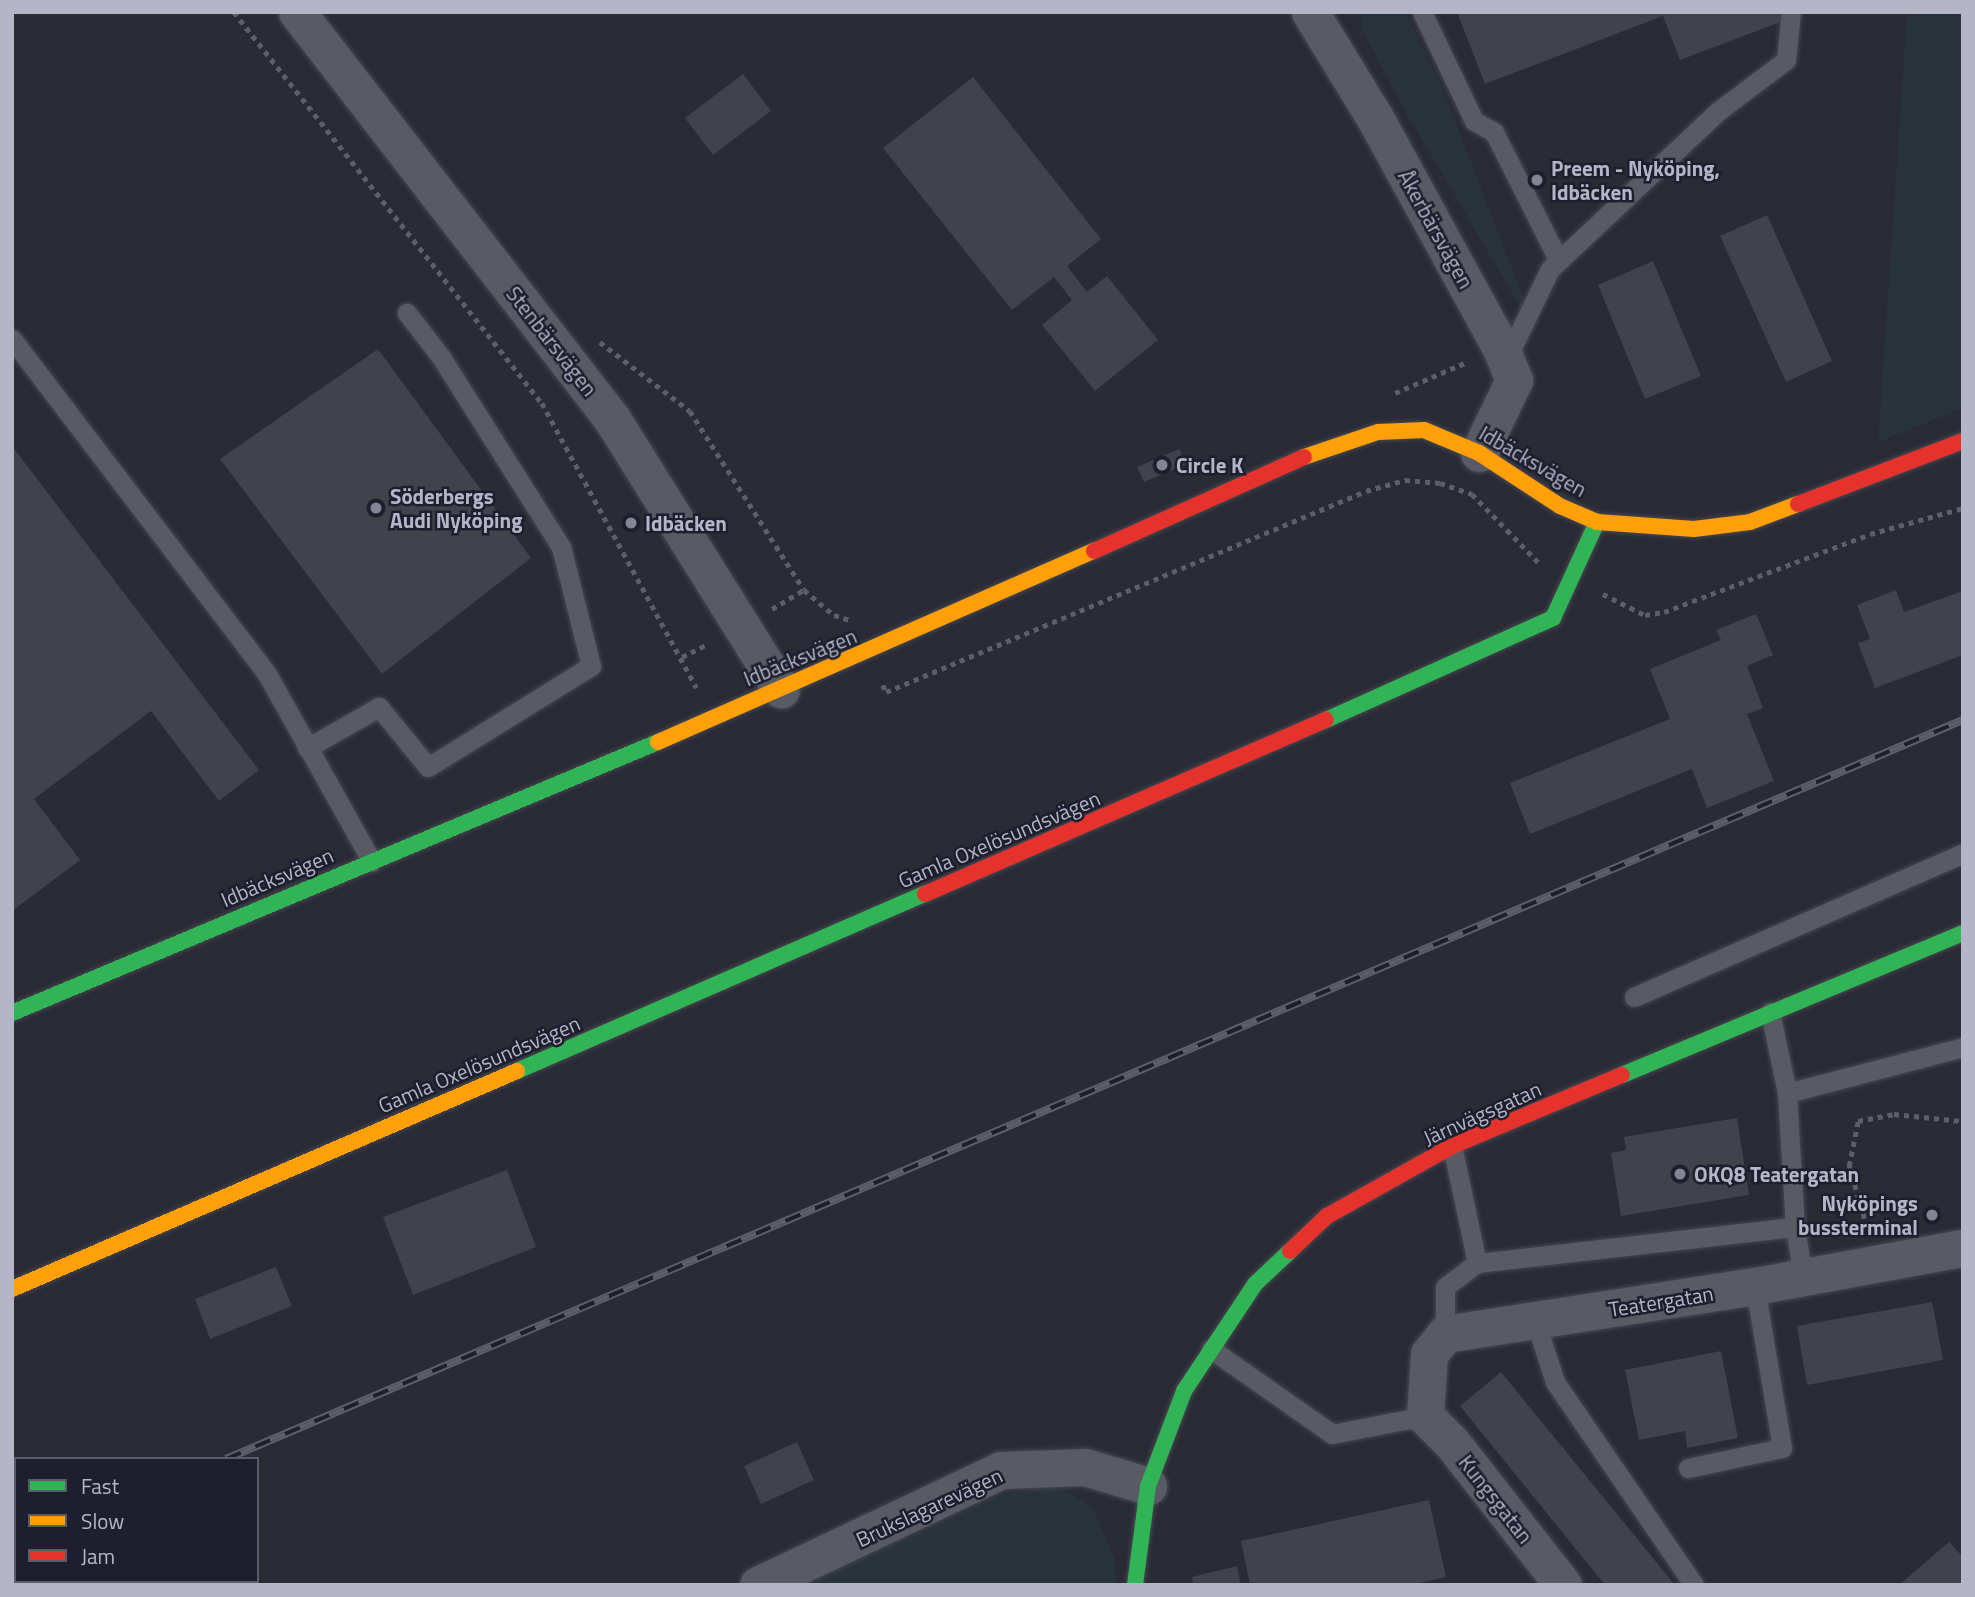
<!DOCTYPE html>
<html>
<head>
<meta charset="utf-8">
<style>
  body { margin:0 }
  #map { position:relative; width:1975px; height:1597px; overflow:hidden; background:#2a2b35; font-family:"Titillium Web",sans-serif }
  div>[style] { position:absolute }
  .green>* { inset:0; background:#28333b }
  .building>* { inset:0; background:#41424b }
  .path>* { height:4.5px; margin-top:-2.25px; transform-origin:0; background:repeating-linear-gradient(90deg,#5d5e67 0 5px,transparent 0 10px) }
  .roads { filter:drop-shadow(0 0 2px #46474f) drop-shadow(0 0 2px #46474f) }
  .lane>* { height:19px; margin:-9.5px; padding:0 9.5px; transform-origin:9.5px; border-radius:9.5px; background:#595a64 }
  .street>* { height:37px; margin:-18.5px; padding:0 18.5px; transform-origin:18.5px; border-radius:18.5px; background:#595a64 }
  .fast>* { height:16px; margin:-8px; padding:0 8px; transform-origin:8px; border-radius:8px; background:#30b455 }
  .slow>* { height:16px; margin:-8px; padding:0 8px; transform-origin:8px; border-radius:8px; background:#ff9f0a }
  .jam>* { height:16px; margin:-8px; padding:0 8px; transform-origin:8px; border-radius:8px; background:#e5322d }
  .rail>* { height:8px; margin-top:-4px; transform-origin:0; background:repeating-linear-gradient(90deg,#1d1f2f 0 16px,#5d5e67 0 32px); box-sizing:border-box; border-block:2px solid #5d5e67 }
  .dots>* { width:19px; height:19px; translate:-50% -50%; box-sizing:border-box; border:4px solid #1d1f2f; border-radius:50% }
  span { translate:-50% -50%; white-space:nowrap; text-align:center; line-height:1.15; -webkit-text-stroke:5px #1d1f2f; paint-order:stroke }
  .poi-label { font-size:21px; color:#b4b5c6; font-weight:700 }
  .left { translate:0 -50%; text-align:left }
  .right { translate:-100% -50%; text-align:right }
  .street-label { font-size:21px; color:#b4b5c6 }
  .frame { position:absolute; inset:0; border:14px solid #b4b5c6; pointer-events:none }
  .legend { position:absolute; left:14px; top:1457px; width:245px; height:126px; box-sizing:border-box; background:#1d1f2f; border:2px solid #595b6b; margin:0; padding:9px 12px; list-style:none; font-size:21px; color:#b4b5c6 }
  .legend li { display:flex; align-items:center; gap:14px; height:35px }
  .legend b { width:35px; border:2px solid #595b6b }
</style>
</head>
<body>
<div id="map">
  <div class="green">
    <i style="clip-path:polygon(1360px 12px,1407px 14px,1444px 92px,1532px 320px,1529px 322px,1408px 116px,1362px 30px)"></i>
    <i style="clip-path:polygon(1907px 12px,1963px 12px,1963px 408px,1878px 442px)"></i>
    <i style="clip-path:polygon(1055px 1485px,1092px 1506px,1115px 1560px,1116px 1585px,802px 1585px,1001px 1495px)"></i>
  </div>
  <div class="building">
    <i style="clip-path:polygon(1457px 12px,1779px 12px,1783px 21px,1680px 60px,1663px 16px,1485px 84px)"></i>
    <i style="clip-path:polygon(743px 74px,771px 111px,713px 155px,685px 118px)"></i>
    <i style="clip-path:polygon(973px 77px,1101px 239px,1067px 266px,1087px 292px,1107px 276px,1158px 340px,1095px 391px,1042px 325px,1072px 300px,1054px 277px,1012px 310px,883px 148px)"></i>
    <i style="clip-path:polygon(1767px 215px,1832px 361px,1786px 382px,1720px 236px)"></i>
    <i style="clip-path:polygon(1653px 261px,1701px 376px,1645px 399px,1598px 285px)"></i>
    <i style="clip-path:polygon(378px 349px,531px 558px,382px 674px,220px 459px)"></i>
    <i style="clip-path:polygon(12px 446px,259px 770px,219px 801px,151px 711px,34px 799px,80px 860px,12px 911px)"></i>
    <i style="clip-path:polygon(1179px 449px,1186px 464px,1144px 482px,1137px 467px)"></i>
    <i style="clip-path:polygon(1896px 590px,1904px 612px,1963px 591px,1963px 655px,1875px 688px,1858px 643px,1870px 639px,1857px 605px)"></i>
    <i style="clip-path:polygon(1756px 614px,1773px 655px,1747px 666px,1763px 708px,1747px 714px,1774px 781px,1707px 808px,1692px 769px,1530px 834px,1510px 783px,1670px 719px,1650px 669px,1721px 640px,1716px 630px)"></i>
    <i style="clip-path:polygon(1737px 1118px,1749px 1195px,1621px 1216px,1611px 1153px,1626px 1150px,1624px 1137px)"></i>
    <i style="clip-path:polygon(507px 1170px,536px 1247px,413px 1295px,383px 1217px)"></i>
    <i style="clip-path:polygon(276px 1267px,292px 1306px,210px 1339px,195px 1299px)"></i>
    <i style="clip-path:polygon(1932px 1302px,1943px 1360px,1807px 1385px,1797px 1326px)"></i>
    <i style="clip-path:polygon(1721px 1351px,1738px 1438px,1687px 1448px,1685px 1431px,1639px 1440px,1625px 1370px)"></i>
    <i style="clip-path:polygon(1501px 1372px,1675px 1585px,1605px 1585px,1460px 1406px)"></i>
    <i style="clip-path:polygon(797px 1442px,814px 1480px,761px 1504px,744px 1466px)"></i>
    <i style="clip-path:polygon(1429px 1500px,1446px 1577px,1412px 1585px,1250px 1585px,1241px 1541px)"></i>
    <i style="clip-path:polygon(1949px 1542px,1963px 1557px,1963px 1585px,1899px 1585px)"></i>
    <i style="clip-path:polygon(1237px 1566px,1241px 1585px,1193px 1585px,1192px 1577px)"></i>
  </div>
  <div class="path">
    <i style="left:234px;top:12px;width:498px;rotate:51.8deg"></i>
    <i style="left:542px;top:403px;width:324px;rotate:61.5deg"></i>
    <i style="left:600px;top:342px;width:113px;rotate:37.5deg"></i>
    <i style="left:690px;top:411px;width:212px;rotate:57.5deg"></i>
    <i style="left:804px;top:590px;width:39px;rotate:40deg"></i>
    <i style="left:834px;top:615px;width:19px;rotate:18deg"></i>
    <i style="left:1395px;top:393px;width:78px;rotate:-23.3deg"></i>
    <i style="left:1603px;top:594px;width:47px;rotate:26.6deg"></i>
    <i style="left:1645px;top:615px;width:19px;rotate:-9deg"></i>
    <i style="left:1664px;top:612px;width:220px;rotate:-20.7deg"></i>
    <i style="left:1870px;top:534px;width:97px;rotate:-15.6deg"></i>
    <i style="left:772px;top:609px;width:37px;rotate:-31deg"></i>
    <i style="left:682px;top:657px;width:30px;rotate:-27deg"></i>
    <i style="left:883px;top:685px;width:8px;rotate:67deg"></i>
    <i style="left:886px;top:692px;width:520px;rotate:-22.72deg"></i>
    <i style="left:1366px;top:491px;width:41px;rotate:-15.8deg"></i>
    <i style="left:1405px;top:480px;width:35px;rotate:5deg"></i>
    <i style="left:1440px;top:483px;width:34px;rotate:19deg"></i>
    <i style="left:1472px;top:494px;width:96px;rotate:45.8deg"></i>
    <i style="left:1867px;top:1228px;width:65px;rotate:-106.2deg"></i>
    <i style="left:1849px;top:1166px;width:46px;rotate:-78.7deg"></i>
    <i style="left:1858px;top:1121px;width:37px;rotate:-11deg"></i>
    <i style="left:1894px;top:1114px;width:67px;rotate:6deg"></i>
  </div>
  <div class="roads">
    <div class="lane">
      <i style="left:1422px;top:12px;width:121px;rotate:64.5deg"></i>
      <i style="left:1474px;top:121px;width:23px;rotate:29deg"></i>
      <i style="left:1494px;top:132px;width:144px;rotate:63.3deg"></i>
      <i style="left:12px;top:339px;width:421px;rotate:52.7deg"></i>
      <i style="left:267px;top:674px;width:215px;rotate:60.8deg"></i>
      <i style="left:1506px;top:360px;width:101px;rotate:-64.2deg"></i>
      <i style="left:1550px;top:269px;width:229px;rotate:-43.2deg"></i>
      <i style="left:1717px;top:112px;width:86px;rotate:-37deg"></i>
      <i style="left:1786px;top:60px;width:48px;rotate:-84.1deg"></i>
      <i style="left:307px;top:748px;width:83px;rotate:-29.7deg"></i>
      <i style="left:379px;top:707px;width:77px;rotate:50.8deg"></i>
      <i style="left:428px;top:767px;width:192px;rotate:-31.8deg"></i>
      <i style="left:591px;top:666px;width:123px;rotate:-104.1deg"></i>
      <i style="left:561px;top:547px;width:225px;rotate:-122.3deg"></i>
      <i style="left:441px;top:357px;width:56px;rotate:-127.7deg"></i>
      <i style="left:1634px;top:997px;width:359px;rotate:-23.6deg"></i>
      <i style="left:1770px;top:1012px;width:83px;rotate:78.1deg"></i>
      <i style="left:1787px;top:1093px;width:134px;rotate:86.6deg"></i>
      <i style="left:1795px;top:1227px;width:52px;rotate:81.1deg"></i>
      <i style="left:1787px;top:1093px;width:182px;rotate:-14.6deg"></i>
      <i style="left:1452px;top:1146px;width:120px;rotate:77.9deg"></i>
      <i style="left:1535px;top:1320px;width:65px;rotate:72.1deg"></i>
      <i style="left:1555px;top:1382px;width:246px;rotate:55.6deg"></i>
      <i style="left:1445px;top:1334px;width:47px;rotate:-90deg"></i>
      <i style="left:1445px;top:1287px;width:40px;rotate:-37deg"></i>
      <i style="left:1477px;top:1263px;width:320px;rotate:-6.5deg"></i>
      <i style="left:1211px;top:1349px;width:148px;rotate:35.1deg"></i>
      <i style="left:1332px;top:1434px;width:95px;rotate:-11deg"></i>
      <i style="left:1688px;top:1468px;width:96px;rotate:-12deg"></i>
      <i style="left:1782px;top:1448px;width:164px;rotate:-99.5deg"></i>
    </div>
    <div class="street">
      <i style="left:297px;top:12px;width:515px;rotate:52.26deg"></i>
      <i style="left:612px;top:419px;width:319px;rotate:58deg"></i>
      <i style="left:1310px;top:12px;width:124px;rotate:58.5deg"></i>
      <i style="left:1375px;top:118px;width:262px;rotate:61.3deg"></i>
      <i style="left:1501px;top:348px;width:35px;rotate:68deg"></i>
      <i style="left:1514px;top:380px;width:81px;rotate:115.6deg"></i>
      <i style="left:758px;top:1585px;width:269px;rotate:-25.3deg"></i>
      <i style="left:1001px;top:1470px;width:84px;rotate:-2deg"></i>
      <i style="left:1085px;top:1467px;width:66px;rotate:16.8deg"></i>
      <i style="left:1563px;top:1585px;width:180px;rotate:-128deg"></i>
      <i style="left:1452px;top:1443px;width:38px;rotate:-135deg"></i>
      <i style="left:1425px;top:1416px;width:62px;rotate:-86.3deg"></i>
      <i style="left:1429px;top:1354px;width:26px;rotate:-51deg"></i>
      <i style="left:1445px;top:1334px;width:314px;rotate:-8.8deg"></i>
      <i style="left:1755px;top:1286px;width:211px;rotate:-10.4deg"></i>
    </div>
    <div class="fast">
      <i style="left:1326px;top:720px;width:249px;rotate:-24.2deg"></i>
      <i style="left:1553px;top:618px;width:106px;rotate:-65.4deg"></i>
      <i style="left:12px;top:1013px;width:701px;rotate:-22.76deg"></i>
      <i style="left:517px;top:1071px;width:445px;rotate:-23.5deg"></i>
      <i style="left:1622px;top:1075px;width:369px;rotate:-22.6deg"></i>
      <i style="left:1135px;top:1585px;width:100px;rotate:-82.5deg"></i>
      <i style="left:1148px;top:1486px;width:102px;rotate:-69.2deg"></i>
      <i style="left:1184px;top:1391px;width:128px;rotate:-56.4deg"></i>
      <i style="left:1255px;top:1284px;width:48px;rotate:-43.3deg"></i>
    </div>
    <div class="slow">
      <i style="left:1304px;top:457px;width:78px;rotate:-18.7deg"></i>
      <i style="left:1378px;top:432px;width:46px;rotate:-2.5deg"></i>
      <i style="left:1424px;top:430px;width:60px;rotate:22.7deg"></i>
      <i style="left:1479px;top:453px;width:97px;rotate:33.2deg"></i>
      <i style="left:1560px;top:506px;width:40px;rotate:23.4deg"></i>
      <i style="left:1597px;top:522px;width:97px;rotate:4.1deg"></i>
      <i style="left:1694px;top:529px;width:56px;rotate:-7.1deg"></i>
      <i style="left:1750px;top:522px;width:51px;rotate:-20.6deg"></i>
      <i style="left:658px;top:742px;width:476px;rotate:-23.7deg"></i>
      <i style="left:12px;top:1289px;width:550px;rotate:-23.35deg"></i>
    </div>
    <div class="jam">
      <i style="left:1798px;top:504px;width:177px;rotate:-20.9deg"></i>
      <i style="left:1094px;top:551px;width:230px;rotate:-24.1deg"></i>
      <i style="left:925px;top:894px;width:437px;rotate:-23.5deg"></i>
      <i style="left:1290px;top:1251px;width:51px;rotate:-43.4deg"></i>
      <i style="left:1327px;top:1216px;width:143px;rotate:-29.2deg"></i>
      <i style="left:1452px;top:1146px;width:184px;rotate:-22.7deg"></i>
    </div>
  </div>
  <div class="rail">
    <i style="left:226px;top:1459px;width:1888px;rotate:-23.05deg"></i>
    <i style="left:12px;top:1550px;width:4px;rotate:-27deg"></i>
  </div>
  <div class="dots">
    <i style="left:1537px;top:180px;background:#848593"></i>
    <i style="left:1162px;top:465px;background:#848593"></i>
    <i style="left:376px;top:508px;background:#848593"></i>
    <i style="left:631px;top:523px;background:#848593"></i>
    <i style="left:1680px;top:1174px;background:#848593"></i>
    <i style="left:1932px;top:1215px;background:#848593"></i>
  </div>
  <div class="poi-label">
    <span class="left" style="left:1551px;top:180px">Preem - Nyköping,<br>Idbäcken</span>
    <span class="left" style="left:1176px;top:465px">Circle K</span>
    <span class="left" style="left:390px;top:508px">Söderbergs<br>Audi Nyköping</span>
    <span class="left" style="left:645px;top:523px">Idbäcken</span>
    <span class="left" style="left:1694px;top:1174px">OKQ8 Teatergatan</span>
    <span class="right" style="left:1918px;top:1215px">Nyköpings<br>bussterminal</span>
  </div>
  <div class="street-label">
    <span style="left:1436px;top:229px;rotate:61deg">Åkerbärsvägen</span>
    <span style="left:552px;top:341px;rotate:52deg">Stenbärsvägen</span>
    <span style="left:1533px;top:461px;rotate:30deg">Idbäcksvägen</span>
    <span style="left:800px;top:657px;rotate:-22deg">Idbäcksvägen</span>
    <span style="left:999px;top:839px;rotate:-23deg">Gamla Oxelösundsvägen</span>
    <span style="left:277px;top:877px;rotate:-23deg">Idbäcksvägen</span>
    <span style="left:479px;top:1064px;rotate:-23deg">Gamla Oxelösundsvägen</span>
    <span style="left:1482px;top:1113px;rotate:-24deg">Järnvägsgatan</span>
    <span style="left:1661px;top:1301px;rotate:-9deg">Teatergatan</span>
    <span style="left:1496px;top:1499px;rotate:52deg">Kungsgatan</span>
    <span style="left:929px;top:1507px;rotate:-25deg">Brukslagarevägen</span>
  </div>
  <div class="frame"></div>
  <ul class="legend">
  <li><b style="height:9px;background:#30b455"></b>Fast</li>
  <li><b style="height:9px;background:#ff9f0a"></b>Slow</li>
  <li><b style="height:9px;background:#e5322d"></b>Jam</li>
  </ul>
</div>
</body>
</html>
